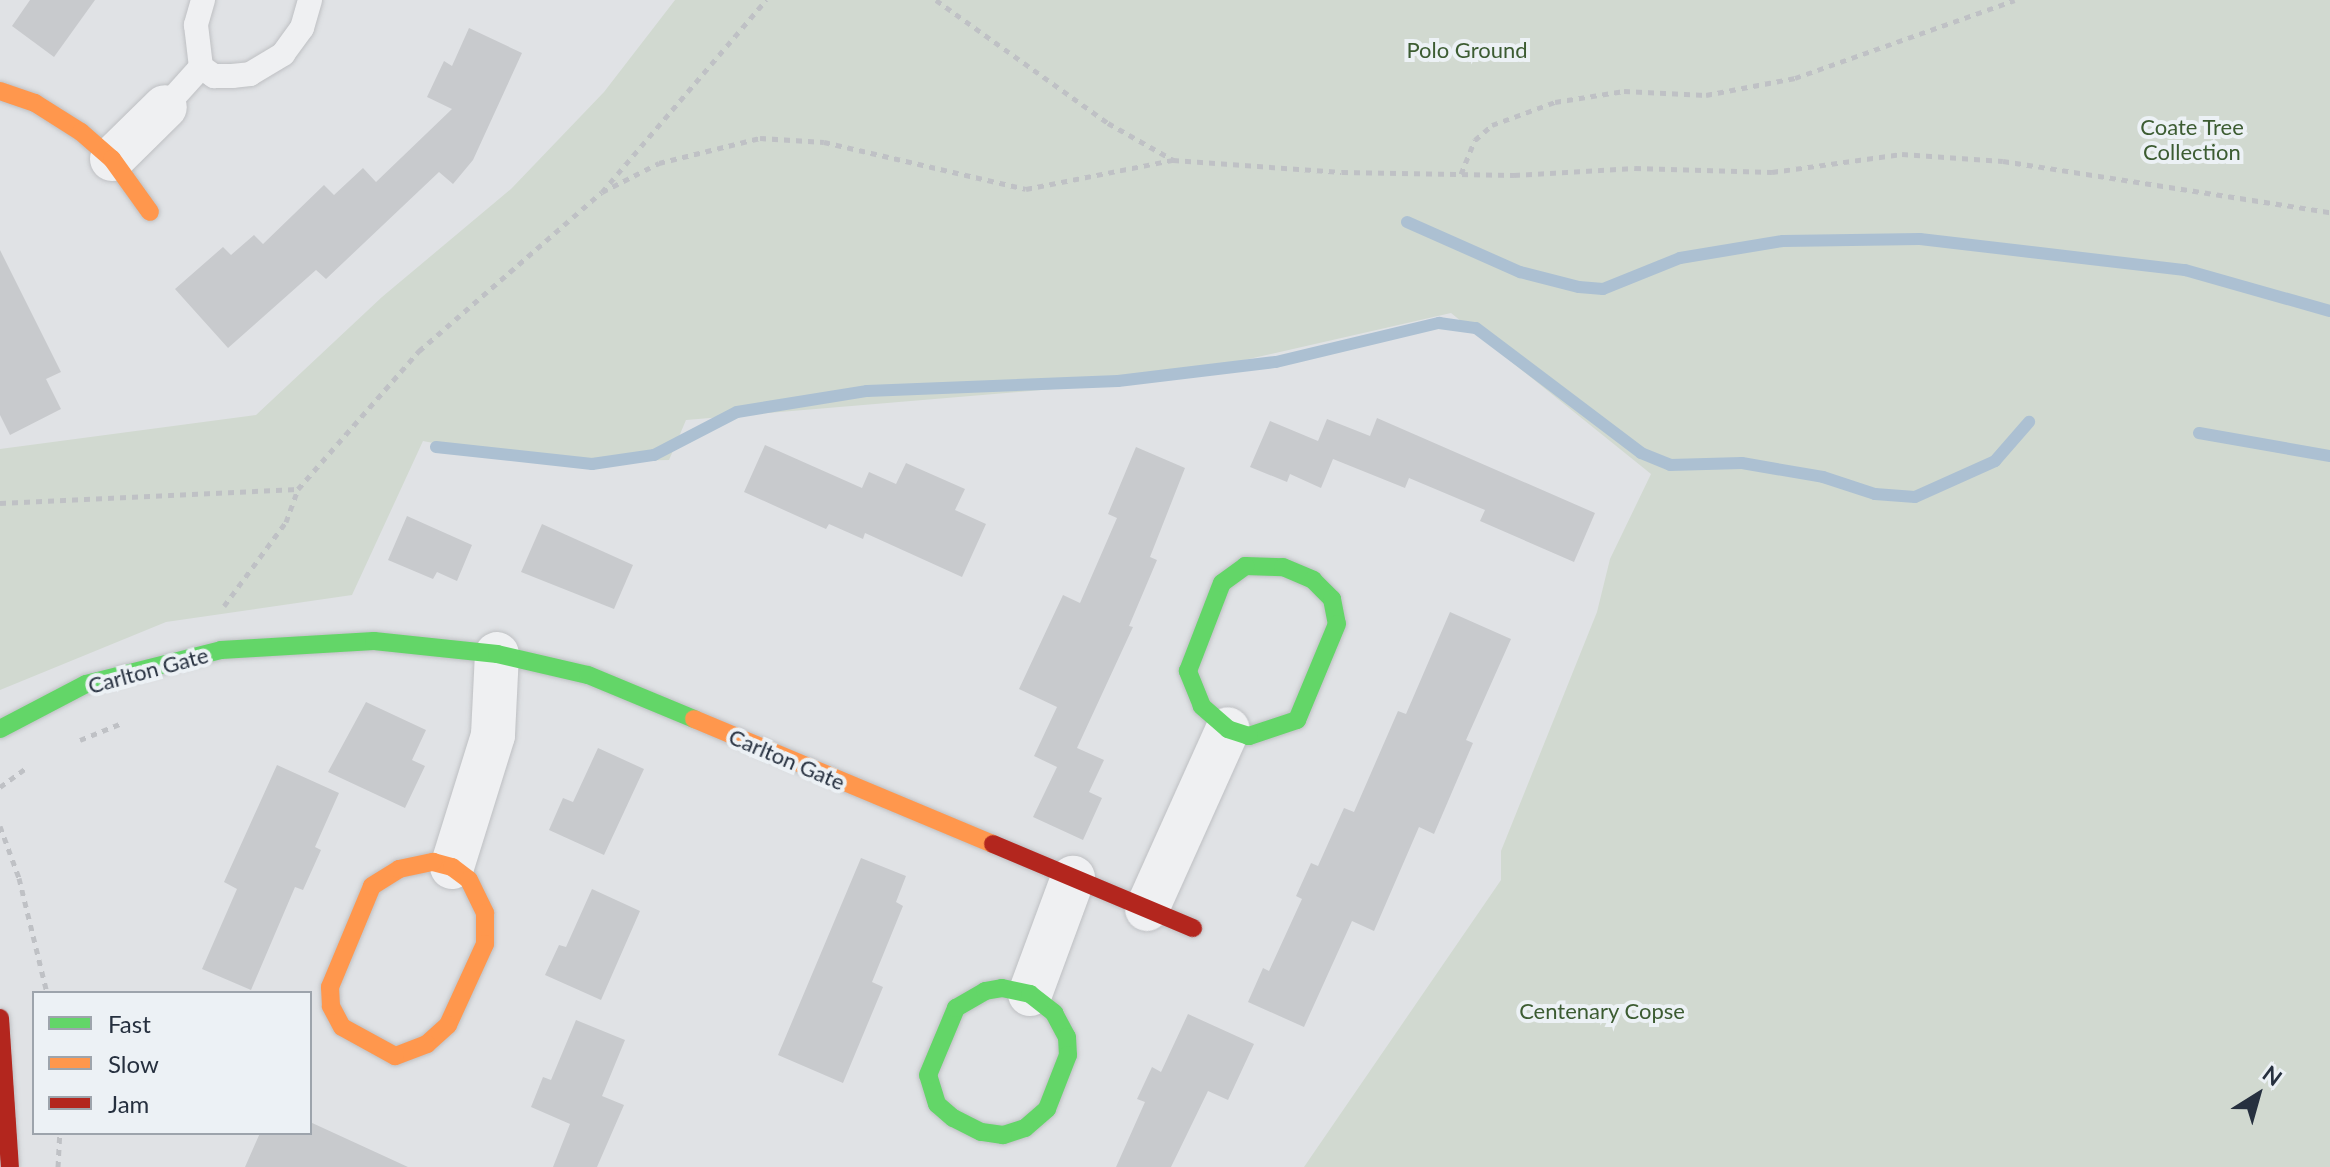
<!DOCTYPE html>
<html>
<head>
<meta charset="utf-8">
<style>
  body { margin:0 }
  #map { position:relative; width:2330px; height:1167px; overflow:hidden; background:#e0e2e5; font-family:Lato,sans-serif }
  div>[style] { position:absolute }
  .green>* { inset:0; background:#d1d9d0 }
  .stream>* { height:12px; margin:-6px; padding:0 6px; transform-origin:6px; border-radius:6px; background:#acc0d2 }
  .building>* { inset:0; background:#c8cacd }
  .path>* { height:5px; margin-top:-2.5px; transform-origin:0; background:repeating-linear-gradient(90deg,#bfc1c5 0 6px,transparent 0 12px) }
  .roads { filter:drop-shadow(0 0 2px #bec0c3) drop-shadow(0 0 2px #bec0c3) }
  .lane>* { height:24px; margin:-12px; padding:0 12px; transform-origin:12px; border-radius:12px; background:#eff0f2 }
  .street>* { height:44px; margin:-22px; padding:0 22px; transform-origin:22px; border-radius:22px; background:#eff0f2 }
  .fast>* { height:18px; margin:-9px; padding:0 9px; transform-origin:9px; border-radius:9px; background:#63d668 }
  .slow>* { height:18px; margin:-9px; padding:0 9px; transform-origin:9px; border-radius:9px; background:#ff974d }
  .jam>* { height:18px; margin:-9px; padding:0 9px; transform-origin:9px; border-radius:9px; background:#b3261e }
  span { translate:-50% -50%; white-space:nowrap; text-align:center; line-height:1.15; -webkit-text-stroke:8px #ecf1f5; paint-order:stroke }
  .park-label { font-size:22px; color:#3c5c32 }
  .street-label { font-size:22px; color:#26303f }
  .legend { position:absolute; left:32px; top:991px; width:280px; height:144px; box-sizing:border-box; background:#ecf1f5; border:2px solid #9da4ac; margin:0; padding:10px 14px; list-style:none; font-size:24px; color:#26303f }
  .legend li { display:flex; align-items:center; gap:16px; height:40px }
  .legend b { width:40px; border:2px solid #9da4ac }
  .north { position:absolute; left:2218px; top:1055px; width:80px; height:80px; -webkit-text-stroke:6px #ecf1f5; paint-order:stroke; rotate:37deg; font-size:22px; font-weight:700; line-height:32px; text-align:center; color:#26303f }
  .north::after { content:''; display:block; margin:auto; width:28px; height:36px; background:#26303f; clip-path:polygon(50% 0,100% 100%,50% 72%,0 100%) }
</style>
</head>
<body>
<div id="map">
  <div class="green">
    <i style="clip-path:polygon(675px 0,2330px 0,2330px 1167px,1304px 1167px,1501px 880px,1501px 851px,1597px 612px,1610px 559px,1651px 474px,1451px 313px,1209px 368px,1053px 389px,686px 420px,669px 460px,535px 463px,423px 441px,352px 595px,166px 622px,0 690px,0 449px,256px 415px,382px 297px,511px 189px,604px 92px)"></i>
  </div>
  <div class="stream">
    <i style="left:1407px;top:222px;width:124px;rotate:23.9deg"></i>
    <i style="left:1520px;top:272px;width:61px;rotate:14.3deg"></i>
    <i style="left:1579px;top:287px;width:24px;rotate:5deg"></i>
    <i style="left:1603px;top:289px;width:83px;rotate:-21.9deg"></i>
    <i style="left:1680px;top:258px;width:104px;rotate:-9.4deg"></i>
    <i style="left:1783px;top:241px;width:137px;rotate:-0.8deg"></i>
    <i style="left:1920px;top:239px;width:267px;rotate:6.7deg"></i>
    <i style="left:2185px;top:270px;width:151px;rotate:15.8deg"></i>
    <i style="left:2199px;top:433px;width:133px;rotate:10deg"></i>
    <i style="left:436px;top:447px;width:157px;rotate:6.2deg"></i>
    <i style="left:592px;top:464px;width:63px;rotate:-8.3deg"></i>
    <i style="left:654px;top:455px;width:93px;rotate:-27.4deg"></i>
    <i style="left:737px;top:412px;width:132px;rotate:-9.2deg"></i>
    <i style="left:867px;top:391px;width:251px;rotate:-2.3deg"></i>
    <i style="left:1118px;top:381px;width:159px;rotate:-6.9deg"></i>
    <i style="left:1276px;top:362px;width:168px;rotate:-13.5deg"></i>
    <i style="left:1439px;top:323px;width:37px;rotate:8deg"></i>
    <i style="left:1476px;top:328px;width:207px;rotate:37.1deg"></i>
    <i style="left:1641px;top:453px;width:31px;rotate:22deg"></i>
    <i style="left:1670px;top:465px;width:72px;rotate:-1.6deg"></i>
    <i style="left:1742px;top:463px;width:82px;rotate:9.8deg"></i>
    <i style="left:1823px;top:477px;width:55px;rotate:18.1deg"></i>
    <i style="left:1875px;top:494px;width:40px;rotate:4.3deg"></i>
    <i style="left:1915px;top:497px;width:88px;rotate:-24.2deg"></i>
    <i style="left:1995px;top:461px;width:52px;rotate:-48.9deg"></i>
  </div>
  <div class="building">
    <i style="clip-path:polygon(30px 0,95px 0,54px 57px,12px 26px)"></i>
    <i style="clip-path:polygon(469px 28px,522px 53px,473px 160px,453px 184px,439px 172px,326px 279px,316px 270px,228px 348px,175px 289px,223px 247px,231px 255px,254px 235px,263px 244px,324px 185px,334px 195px,363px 168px,376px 182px,452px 109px,427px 97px,444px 61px,452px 66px)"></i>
    <i style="clip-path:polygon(0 250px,61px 372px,46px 379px,61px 409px,10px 435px,0 415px)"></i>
    <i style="clip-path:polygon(1377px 418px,1595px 513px,1574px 562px,1480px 521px,1485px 510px,1409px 478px,1405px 488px,1333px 459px,1321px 488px,1290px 474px,1287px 482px,1250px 467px,1270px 421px,1318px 441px,1327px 419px,1370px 436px)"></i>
    <i style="clip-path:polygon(765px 445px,862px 488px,869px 472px,896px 484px,906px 463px,965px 489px,955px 510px,986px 524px,962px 577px,865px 533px,863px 539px,829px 524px,826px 529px,744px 492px)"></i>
    <i style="clip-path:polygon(1136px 447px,1185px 468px,1150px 557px,1157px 560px,1129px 626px,1133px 627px,1077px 748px,1104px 760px,1089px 792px,1102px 798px,1083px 840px,1033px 817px,1057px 767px,1034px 756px,1057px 707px,1019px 689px,1063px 595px,1080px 603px,1117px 518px,1108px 514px)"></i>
    <i style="clip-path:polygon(407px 516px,472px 545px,457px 581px,437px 572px,433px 579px,388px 560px)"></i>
    <i style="clip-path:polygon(542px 524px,633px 565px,614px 609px,521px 572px)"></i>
    <i style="clip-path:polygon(1450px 612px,1511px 639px,1466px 740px,1473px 743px,1434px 834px,1419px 827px,1374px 931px,1352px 921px,1304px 1027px,1248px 1002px,1263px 968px,1269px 971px,1302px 899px,1296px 896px,1311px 863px,1318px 866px,1344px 808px,1354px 812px,1398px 711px,1406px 714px)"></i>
    <i style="clip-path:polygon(366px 702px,426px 730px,412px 760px,425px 766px,405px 808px,328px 772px)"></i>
    <i style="clip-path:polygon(598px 748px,644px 769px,604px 855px,549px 830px,563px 798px,573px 802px)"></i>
    <i style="clip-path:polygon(277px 765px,339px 793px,315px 847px,321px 850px,303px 890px,295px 887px,251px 990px,202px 969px,237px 889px,224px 882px)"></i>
    <i style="clip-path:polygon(861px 858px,906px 876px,896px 902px,903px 906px,872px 982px,883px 987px,843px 1083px,778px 1055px)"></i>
    <i style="clip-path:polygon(592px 889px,640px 911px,601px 1000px,545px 975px,559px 945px,566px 947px)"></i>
    <i style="clip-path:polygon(1188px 1014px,1254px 1044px,1228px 1100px,1208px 1091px,1171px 1167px,1116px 1167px,1145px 1102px,1137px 1099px,1152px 1067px,1161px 1072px)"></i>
    <i style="clip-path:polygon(576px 1020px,625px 1040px,602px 1096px,624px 1105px,597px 1167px,553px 1167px,570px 1124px,531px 1107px,543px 1077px,551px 1080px)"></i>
    <i style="clip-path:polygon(310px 1122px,408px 1167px,245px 1167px,260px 1133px,310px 1133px)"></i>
  </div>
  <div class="path">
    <i style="left:936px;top:0;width:211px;rotate:35.6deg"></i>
    <i style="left:1108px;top:123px;width:75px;rotate:29.6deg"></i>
    <i style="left:1461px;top:174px;width:37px;rotate:-68deg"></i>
    <i style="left:1475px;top:140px;width:23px;rotate:-41deg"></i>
    <i style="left:1492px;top:125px;width:67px;rotate:-20.1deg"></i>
    <i style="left:1555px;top:102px;width:70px;rotate:-9.1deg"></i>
    <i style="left:1624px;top:91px;width:82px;rotate:2.8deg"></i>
    <i style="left:1706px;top:95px;width:91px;rotate:-10.8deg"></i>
    <i style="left:1795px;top:78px;width:233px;rotate:-19.5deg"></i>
    <i style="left:602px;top:192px;width:64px;rotate:-27deg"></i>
    <i style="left:659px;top:163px;width:104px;rotate:-13.9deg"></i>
    <i style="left:760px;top:138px;width:64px;rotate:3.6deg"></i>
    <i style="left:824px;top:142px;width:207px;rotate:13.1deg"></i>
    <i style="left:1026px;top:189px;width:150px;rotate:-11.2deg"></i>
    <i style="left:1173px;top:160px;width:169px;rotate:4.1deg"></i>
    <i style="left:1342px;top:172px;width:172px;rotate:1deg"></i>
    <i style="left:1514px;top:175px;width:121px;rotate:-3.3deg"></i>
    <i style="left:1635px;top:168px;width:137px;rotate:1.7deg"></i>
    <i style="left:1772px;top:172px;width:131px;rotate:-7.9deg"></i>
    <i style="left:1902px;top:154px;width:101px;rotate:4deg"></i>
    <i style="left:2003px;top:161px;width:331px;rotate:8.9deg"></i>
    <i style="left:0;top:503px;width:298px;rotate:-2.7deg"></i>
    <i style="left:298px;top:489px;width:184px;rotate:-48.8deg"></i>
    <i style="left:419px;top:351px;width:242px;rotate:-41deg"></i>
    <i style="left:602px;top:192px;width:253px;rotate:-49.5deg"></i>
    <i style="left:224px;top:606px;width:104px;rotate:-53.6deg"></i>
    <i style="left:286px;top:522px;width:35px;rotate:-70deg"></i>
    <i style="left:80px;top:740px;width:45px;rotate:-22deg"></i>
    <i style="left:0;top:787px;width:31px;rotate:-36deg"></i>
    <i style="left:0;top:826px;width:55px;rotate:69.9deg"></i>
    <i style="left:19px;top:878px;width:118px;rotate:76.3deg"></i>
    <i style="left:58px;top:1167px;width:34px;rotate:-87deg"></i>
  </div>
  <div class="roads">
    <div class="lane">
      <i style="left:203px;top:0;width:26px;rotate:106deg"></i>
      <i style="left:196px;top:25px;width:42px;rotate:83.2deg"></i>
      <i style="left:201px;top:67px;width:16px;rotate:35deg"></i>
      <i style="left:214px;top:76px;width:18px"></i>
      <i style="left:232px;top:76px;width:18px;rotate:-6deg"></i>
      <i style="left:250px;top:74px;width:39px;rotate:-31deg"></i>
      <i style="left:283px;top:54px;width:32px;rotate:-54deg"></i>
      <i style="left:302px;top:28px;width:29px;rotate:-74deg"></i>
      <i style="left:165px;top:107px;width:54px;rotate:-48deg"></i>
    </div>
    <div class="street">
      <i style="left:112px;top:159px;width:74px;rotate:-44.5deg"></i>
      <i style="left:452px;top:867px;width:138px;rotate:-72.7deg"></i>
      <i style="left:493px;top:735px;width:81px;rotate:-87.2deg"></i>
      <i style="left:1147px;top:909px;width:197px;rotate:-65.8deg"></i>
      <i style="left:1030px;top:994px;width:124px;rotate:-69.7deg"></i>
    </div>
    <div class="fast">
      <i style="left:1245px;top:566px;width:38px;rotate:2deg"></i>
      <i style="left:1283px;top:567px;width:33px;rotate:23deg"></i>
      <i style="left:1313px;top:580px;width:27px;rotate:45deg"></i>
      <i style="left:1332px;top:599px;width:25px;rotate:79deg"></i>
      <i style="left:1337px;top:624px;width:104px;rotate:112.6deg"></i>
      <i style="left:1297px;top:720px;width:51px;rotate:161.6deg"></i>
      <i style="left:1249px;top:736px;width:22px;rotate:-162deg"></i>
      <i style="left:1228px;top:729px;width:35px;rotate:-139deg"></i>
      <i style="left:1202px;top:706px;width:38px;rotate:-112deg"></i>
      <i style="left:1188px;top:671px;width:94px;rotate:-68.9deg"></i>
      <i style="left:1222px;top:583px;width:29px;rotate:-36deg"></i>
      <i style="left:0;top:729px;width:97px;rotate:-27.6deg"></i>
      <i style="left:86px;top:684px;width:139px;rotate:-14.1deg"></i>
      <i style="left:221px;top:650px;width:153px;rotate:-3.4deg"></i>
      <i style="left:374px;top:641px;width:124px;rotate:6deg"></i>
      <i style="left:497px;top:654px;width:93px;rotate:13deg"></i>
      <i style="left:588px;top:675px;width:115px;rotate:22.5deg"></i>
      <i style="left:1002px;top:988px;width:29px;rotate:12deg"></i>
      <i style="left:1030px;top:994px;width:31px;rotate:38deg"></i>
      <i style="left:1054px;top:1013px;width:27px;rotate:62deg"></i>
      <i style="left:1067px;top:1037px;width:18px;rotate:87deg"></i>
      <i style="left:1068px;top:1055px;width:58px;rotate:111.3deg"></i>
      <i style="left:1047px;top:1109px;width:29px;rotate:139deg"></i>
      <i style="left:1025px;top:1128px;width:23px;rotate:162deg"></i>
      <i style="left:1003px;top:1135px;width:22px;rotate:-172deg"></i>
      <i style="left:981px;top:1132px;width:31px;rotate:-153deg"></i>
      <i style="left:953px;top:1118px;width:21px;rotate:-139deg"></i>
      <i style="left:937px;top:1104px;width:30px;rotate:-107deg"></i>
      <i style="left:928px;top:1075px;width:73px;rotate:-67.3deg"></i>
      <i style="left:956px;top:1008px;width:34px;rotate:-30deg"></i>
      <i style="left:985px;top:991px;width:17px;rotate:-10deg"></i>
    </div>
    <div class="slow">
      <i style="left:0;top:91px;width:37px;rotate:19deg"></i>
      <i style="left:35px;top:103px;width:54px;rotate:32.2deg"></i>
      <i style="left:81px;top:132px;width:41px;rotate:41.1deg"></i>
      <i style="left:112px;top:159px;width:65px;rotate:54.4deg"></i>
      <i style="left:694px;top:719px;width:324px;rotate:22.7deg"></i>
      <i style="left:433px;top:862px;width:20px;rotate:15deg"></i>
      <i style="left:452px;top:867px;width:21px;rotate:37deg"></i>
      <i style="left:469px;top:880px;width:37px;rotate:64deg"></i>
      <i style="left:485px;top:913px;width:31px;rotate:90deg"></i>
      <i style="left:485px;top:944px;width:89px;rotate:114.6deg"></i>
      <i style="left:448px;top:1025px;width:28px;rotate:138deg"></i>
      <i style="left:427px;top:1044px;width:34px;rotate:159deg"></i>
      <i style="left:395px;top:1056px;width:60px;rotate:-151.3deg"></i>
      <i style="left:342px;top:1027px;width:24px;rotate:-118deg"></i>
      <i style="left:331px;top:1006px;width:19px;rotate:-93deg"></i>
      <i style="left:330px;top:987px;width:109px;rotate:-67.4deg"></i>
      <i style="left:372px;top:886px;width:32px;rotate:-32deg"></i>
      <i style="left:399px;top:869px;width:35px;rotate:-12deg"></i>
    </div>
    <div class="jam">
      <i style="left:993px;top:844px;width:217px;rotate:22.8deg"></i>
      <i style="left:0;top:1018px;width:149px;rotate:86.2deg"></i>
    </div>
  </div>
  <div class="park-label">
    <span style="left:1467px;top:50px">Polo Ground</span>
    <span style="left:2192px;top:139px">Coate Tree<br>Collection</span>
    <span style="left:1602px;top:1011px">Centenary Copse</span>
  </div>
  <div class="street-label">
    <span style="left:148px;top:670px;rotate:-15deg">Carlton Gate</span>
    <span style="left:787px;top:759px;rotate:23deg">Carlton Gate</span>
  </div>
  <ul class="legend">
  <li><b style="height:10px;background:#63d668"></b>Fast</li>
  <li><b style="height:10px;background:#ff974d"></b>Slow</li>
  <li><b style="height:10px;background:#b3261e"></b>Jam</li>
  </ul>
  <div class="north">N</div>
</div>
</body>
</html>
